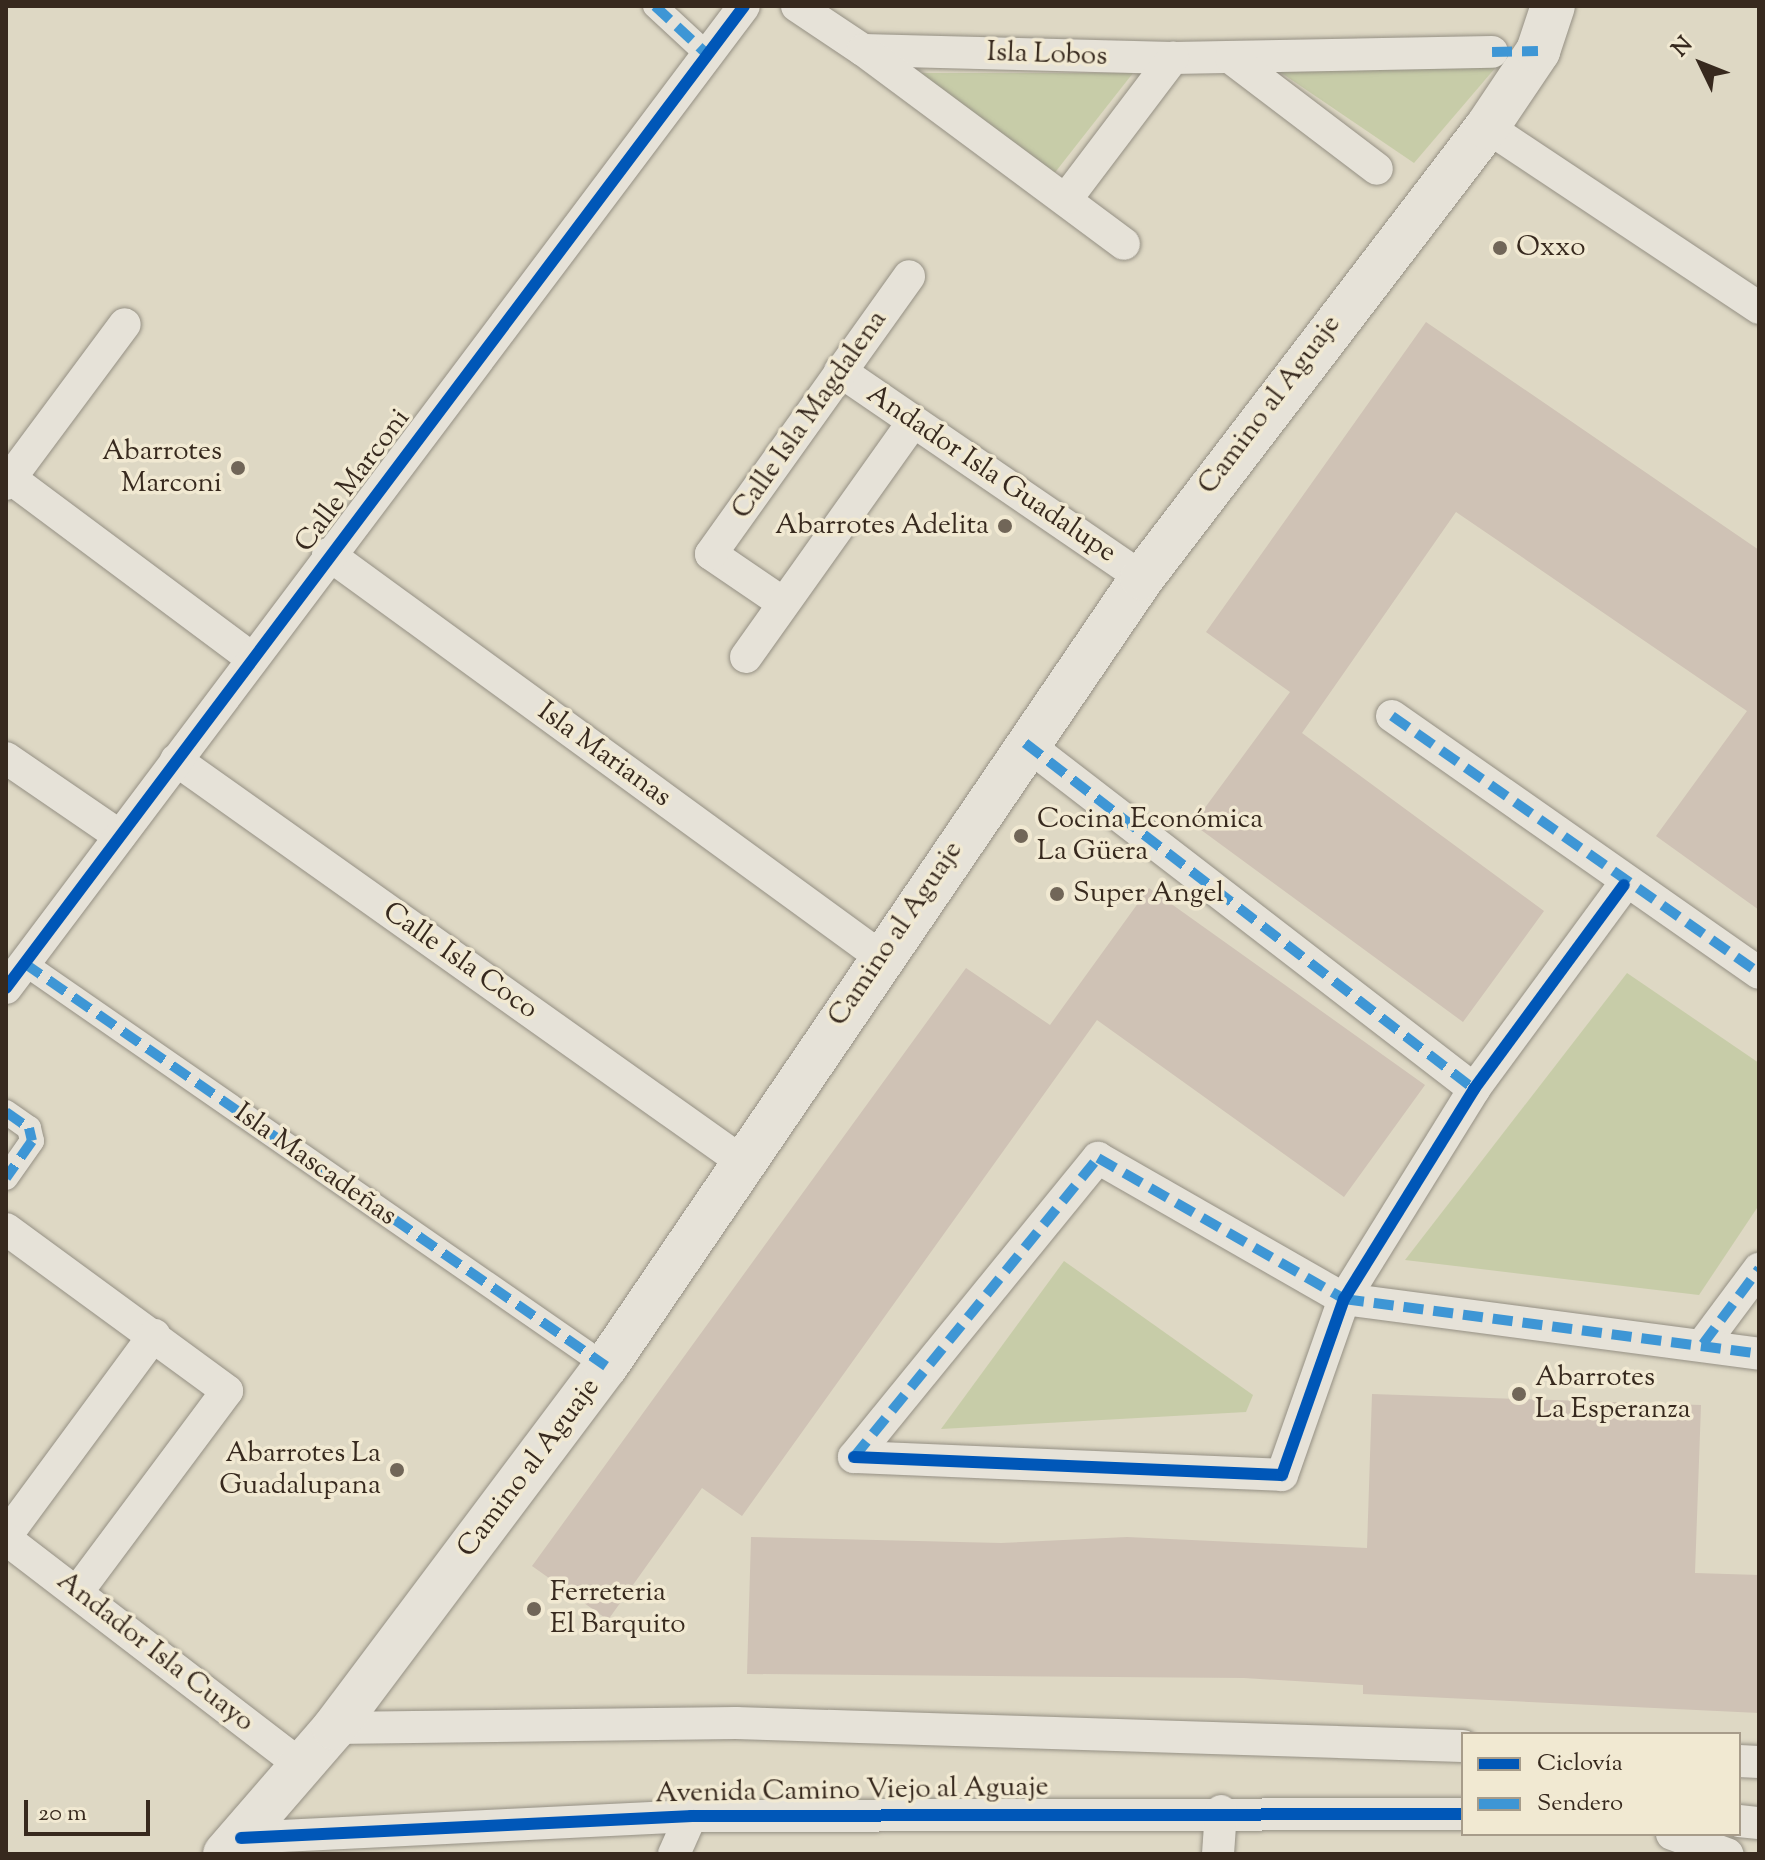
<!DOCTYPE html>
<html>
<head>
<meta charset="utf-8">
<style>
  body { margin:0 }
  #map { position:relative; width:1765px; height:1860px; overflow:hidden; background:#ded8c4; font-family:"Sorts Mill Goudy",serif }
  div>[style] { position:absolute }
  .green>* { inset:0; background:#c7cca8 }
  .building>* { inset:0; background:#cfc2b5 }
  .roads { filter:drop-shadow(0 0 2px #959084) drop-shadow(0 0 2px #959084) }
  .pedestrian>* { height:24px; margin:-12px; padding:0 12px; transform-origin:12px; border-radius:12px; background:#e6e2d8 }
  .minor>* { height:32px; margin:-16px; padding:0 16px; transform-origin:16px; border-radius:16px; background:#e6e2d8 }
  .secondary>* { height:44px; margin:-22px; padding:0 22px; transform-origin:22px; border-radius:22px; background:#e6e2d8 }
  .quiet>* { height:10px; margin-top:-5px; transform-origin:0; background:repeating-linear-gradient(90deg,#3e96d5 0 20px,transparent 0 30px) }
  .cycleway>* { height:12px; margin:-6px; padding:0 6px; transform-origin:6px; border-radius:6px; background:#0057b8 }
  .dots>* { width:22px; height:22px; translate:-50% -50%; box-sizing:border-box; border:4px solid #f1e9d2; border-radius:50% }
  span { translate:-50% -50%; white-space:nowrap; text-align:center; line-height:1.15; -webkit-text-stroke:7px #f1e9d2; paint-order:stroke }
  .street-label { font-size:28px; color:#37291e }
  .poi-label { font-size:28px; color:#37291e }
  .left { translate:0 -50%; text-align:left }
  .right { translate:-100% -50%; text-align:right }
  .frame { position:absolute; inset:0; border:8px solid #37291e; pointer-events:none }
  .legend { position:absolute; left:1461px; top:1732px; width:280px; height:104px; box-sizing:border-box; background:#f1e9d2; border:2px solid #a79c8a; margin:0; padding:10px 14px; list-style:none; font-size:24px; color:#37291e }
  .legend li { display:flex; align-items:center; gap:16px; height:40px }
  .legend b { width:40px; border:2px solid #a79c8a }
  .north { position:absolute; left:1661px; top:24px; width:80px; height:80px; -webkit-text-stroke:6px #f1e9d2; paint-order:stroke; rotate:313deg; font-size:22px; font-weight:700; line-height:32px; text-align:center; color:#37291e }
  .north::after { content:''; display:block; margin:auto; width:28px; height:36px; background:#37291e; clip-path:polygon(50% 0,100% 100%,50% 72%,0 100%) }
  .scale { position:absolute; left:24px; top:1800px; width:126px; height:36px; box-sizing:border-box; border:4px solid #37291e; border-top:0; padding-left:10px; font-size:24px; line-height:28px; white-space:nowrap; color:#37291e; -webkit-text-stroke:6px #f1e9d2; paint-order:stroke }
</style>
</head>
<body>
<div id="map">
  <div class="green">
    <i style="clip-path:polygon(1502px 60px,1414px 163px,1280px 72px)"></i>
    <i style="clip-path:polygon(909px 73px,1133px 73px,1053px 175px)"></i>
    <i style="clip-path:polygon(1627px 973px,1759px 1063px,1759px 1205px,1699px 1295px,1405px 1260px)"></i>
    <i style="clip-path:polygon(1064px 1261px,1253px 1395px,1246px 1412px,941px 1429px)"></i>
  </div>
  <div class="building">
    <i style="clip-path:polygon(1426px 322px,1759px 550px,1759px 910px,1656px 836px,1747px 711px,1456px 512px,1302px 733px,1544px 911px,1463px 1022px,1193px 824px,1290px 692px,1206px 632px)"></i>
    <i style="clip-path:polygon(1149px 888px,1425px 1085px,1344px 1197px,1097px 1020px,742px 1516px,702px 1488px,608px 1620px,532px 1566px,966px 968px,1050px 1025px)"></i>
    <i style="clip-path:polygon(1372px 1394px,1701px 1405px,1695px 1573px,1759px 1575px,1759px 1713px,1363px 1694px,1363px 1685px,1244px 1678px,747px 1674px,751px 1537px,1001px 1543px,1127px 1537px,1367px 1548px)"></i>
  </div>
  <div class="roads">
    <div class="pedestrian">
      <i style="left:655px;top:6px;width:75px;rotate:42.8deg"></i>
      <i style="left:24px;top:963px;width:708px;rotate:34.7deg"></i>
      <i style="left:6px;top:1112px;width:28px;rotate:35deg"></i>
      <i style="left:29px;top:1128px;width:13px;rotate:77deg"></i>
      <i style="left:32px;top:1141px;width:45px;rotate:125.1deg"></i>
    </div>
    <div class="minor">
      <i style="left:797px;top:6px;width:79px;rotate:33.7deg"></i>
      <i style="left:863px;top:50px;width:310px;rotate:1.5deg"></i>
      <i style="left:1173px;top:58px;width:319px;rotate:-1.1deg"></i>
      <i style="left:863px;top:50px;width:325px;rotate:36.6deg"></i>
      <i style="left:1231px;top:58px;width:183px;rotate:37.2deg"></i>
      <i style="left:1487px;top:127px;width:327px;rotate:33.6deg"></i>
      <i style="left:1067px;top:198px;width:176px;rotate:-52.9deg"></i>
      <i style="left:840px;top:371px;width:366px;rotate:34.4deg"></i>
      <i style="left:6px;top:475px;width:303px;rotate:36.7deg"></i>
      <i style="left:6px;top:484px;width:199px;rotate:-53.4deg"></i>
      <i style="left:328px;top:554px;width:684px;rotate:36.08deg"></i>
      <i style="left:783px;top:603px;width:87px;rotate:-145.8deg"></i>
      <i style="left:711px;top:554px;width:341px;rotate:-54.5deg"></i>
      <i style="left:746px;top:657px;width:288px;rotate:-54.6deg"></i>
      <i style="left:1392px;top:716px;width:448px;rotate:35deg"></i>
      <i style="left:1025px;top:743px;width:567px;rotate:37.62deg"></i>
      <i style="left:6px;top:758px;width:138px;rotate:34.4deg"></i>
      <i style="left:176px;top:760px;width:696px;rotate:35.36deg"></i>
      <i style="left:6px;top:988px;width:1228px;rotate:-53.07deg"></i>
      <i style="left:6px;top:1229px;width:274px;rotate:36.2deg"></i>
      <i style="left:227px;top:1391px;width:249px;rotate:126.7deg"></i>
      <i style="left:1703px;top:1344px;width:94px;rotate:-53.3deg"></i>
      <i style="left:854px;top:1457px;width:428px;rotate:2.4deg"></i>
      <i style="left:1282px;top:1475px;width:187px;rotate:-70.6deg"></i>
      <i style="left:1344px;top:1299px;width:247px;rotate:-58.2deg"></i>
      <i style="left:1474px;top:1089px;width:253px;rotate:-53.7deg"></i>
      <i style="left:854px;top:1457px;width:386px;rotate:-50.8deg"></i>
      <i style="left:1098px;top:1158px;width:284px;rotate:29.8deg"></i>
      <i style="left:1344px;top:1299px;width:419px;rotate:7.5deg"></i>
      <i style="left:6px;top:1536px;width:250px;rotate:-53.6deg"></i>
      <i style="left:6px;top:1539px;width:374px;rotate:37.5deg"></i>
      <i style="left:334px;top:1728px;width:402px;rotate:-0.7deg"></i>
      <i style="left:736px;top:1723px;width:727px;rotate:1.81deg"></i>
      <i style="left:1739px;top:1761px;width:20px;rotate:3deg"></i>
      <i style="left:1739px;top:1821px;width:20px;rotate:6deg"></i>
      <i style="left:1672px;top:1834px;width:59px;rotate:20deg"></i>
      <i style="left:241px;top:1838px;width:451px;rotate:-2.8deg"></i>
      <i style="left:691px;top:1816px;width:772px;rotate:-0.15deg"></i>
      <i style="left:674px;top:1854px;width:42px;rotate:-65.9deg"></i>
      <i style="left:1218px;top:1854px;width:43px;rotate:-86deg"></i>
    </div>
    <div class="secondary">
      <i style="left:225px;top:1854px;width:167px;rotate:-49.1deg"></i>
      <i style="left:334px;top:1728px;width:453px;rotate:-53.1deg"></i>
      <i style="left:606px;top:1366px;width:953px;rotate:-55.78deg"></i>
      <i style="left:1142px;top:578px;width:568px;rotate:-52.59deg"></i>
      <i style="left:1487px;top:127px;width:92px;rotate:-56.1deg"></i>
      <i style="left:1538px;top:51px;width:47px;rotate:-71.6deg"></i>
    </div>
  </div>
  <div class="quiet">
    <i style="left:655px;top:6px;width:75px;rotate:42.8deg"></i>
    <i style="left:1492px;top:52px;width:46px;rotate:-1.2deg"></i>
    <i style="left:1392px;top:716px;width:448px;rotate:35deg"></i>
    <i style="left:1025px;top:743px;width:567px;rotate:37.62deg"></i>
    <i style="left:24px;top:963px;width:708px;rotate:34.7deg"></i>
    <i style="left:6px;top:1112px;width:28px;rotate:35deg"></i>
    <i style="left:29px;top:1128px;width:13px;rotate:77deg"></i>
    <i style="left:32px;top:1141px;width:45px;rotate:125.1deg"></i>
    <i style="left:1703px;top:1344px;width:94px;rotate:-53.3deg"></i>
    <i style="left:854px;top:1457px;width:386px;rotate:-50.8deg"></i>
    <i style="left:1098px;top:1158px;width:284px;rotate:29.8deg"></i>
    <i style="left:1344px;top:1299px;width:419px;rotate:7.5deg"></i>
  </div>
  <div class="cycleway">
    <i style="left:6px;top:988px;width:1228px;rotate:-53.07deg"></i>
    <i style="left:854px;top:1457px;width:428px;rotate:2.4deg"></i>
    <i style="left:1282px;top:1475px;width:187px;rotate:-70.6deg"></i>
    <i style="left:1344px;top:1299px;width:247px;rotate:-58.2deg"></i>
    <i style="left:1474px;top:1089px;width:253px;rotate:-53.7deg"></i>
    <i style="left:241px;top:1838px;width:451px;rotate:-2.8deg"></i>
    <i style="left:691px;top:1816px;width:772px;rotate:-0.15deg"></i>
  </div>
  <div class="dots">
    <i style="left:1500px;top:248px;background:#716658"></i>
    <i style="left:238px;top:468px;background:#716658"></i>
    <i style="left:1005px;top:526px;background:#716658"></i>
    <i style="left:1021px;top:836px;background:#716658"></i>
    <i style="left:1057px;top:894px;background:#716658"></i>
    <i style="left:1519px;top:1394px;background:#716658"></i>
    <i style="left:397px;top:1470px;background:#716658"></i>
    <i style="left:534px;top:1609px;background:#716658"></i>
  </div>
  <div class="street-label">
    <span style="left:1047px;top:55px;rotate:2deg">Isla Lobos</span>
    <span style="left:1270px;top:405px;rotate:-53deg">Camino al Aguaje</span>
    <span style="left:810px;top:415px;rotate:-55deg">Calle Isla Magdalena</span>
    <span style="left:991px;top:474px;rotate:34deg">Andador Isla Guadalupe</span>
    <span style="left:353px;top:481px;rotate:-53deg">Calle Marconi</span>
    <span style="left:604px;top:755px;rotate:36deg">Isla Marianas</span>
    <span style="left:896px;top:934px;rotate:-56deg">Camino al Aguaje</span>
    <span style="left:460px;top:961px;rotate:35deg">Calle Isla Coco</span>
    <span style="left:315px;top:1165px;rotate:35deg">Isla Mascadeñas</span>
    <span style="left:529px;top:1468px;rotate:-53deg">Camino al Aguaje</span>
    <span style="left:155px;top:1652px;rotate:38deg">Andador Isla Cuayo</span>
    <span style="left:852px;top:1791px;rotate:-1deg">Avenida Camino Viejo al Aguaje</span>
  </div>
  <div class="poi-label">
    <span class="left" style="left:1516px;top:248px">Oxxo</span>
    <span class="right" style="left:222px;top:468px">Abarrotes<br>Marconi</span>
    <span class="right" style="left:989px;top:526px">Abarrotes Adelita</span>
    <span class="left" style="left:1037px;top:836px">Cocina Económica<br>La Güera</span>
    <span class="left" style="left:1073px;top:894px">Super Angel</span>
    <span class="left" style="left:1535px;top:1394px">Abarrotes<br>La Esperanza</span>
    <span class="right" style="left:381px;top:1470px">Abarrotes La<br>Guadalupana</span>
    <span class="left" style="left:550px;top:1609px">Ferreteria<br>El Barquito</span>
  </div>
  <div class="frame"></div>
  <ul class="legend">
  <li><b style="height:10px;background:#0057b8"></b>Ciclovía</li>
  <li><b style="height:10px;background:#3e96d5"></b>Sendero</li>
  </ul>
  <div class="north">N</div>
  <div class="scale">20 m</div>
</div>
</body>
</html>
